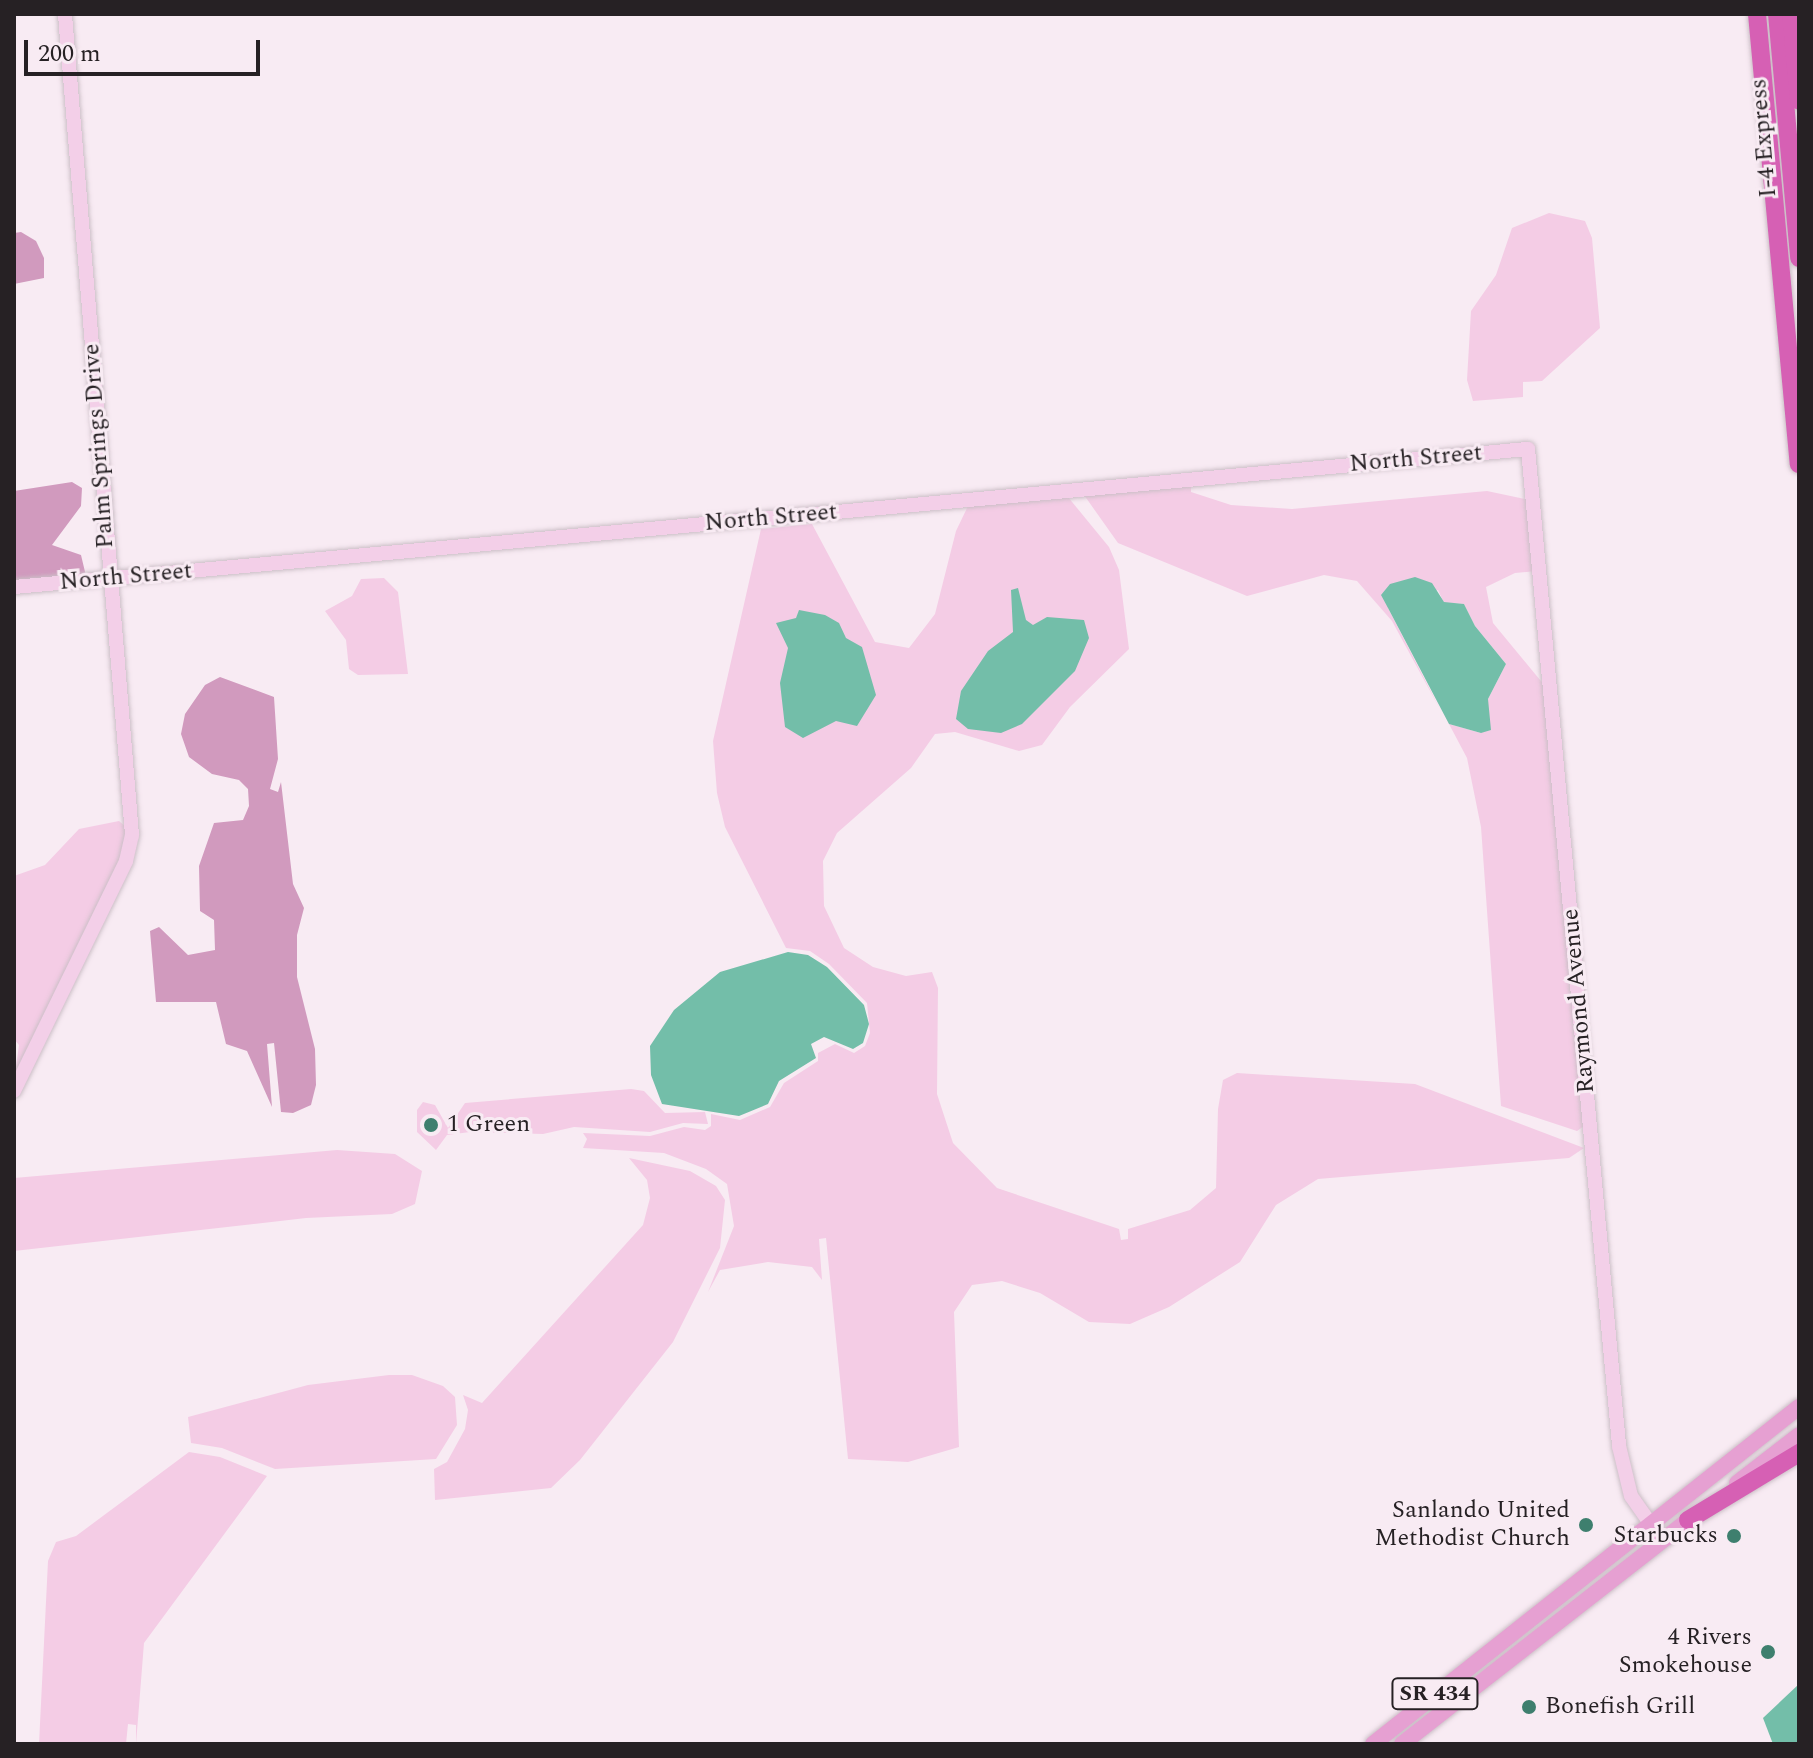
<!DOCTYPE html>
<html>
<head>
<meta charset="utf-8">
<style>
  body { margin:0 }
  #map { position:relative; width:1813px; height:1758px; overflow:hidden; background:#f8ebf3; font-family:Spectral,serif }
  div>[style] { position:absolute }
  .green>* { inset:0; background:#f4cce5 }
  .forest>* { inset:0; background:#d19abe }
  .water>* { inset:0; background:#73bea9 }
  .roads { filter:drop-shadow(0 0 2px #ccbfc7) drop-shadow(0 0 2px #ccbfc7) }
  .secondary>* { height:14px; margin:-7px; padding:0 7px; transform-origin:7px; border-radius:7px; background:#f3cfe8 }
  .primary>* { height:16px; margin:-8px; padding:0 8px; transform-origin:8px; border-radius:8px; background:#e6a0d2 }
  .highway>* { height:18px; margin:-9px; padding:0 9px; transform-origin:9px; border-radius:9px; background:#d660b4 }
  .dots>* { width:22px; height:22px; translate:-50% -50%; box-sizing:border-box; border:4px solid #f8ebf3; border-radius:50% }
  span { translate:-50% -50%; white-space:nowrap; text-align:center; line-height:1.15; -webkit-text-stroke:6px #f8ebf3; paint-order:stroke }
  .shield-label span { padding:2px 6px; background:#f8ebf3; border:2px solid; border-radius:6px; -webkit-text-stroke-width:0 }
  .shield-label { font-size:22px; color:#262124; font-weight:700 }
  .street-label { font-size:24px; color:#262124 }
  .poi-label { font-size:24px; color:#262124 }
  .left { translate:0 -50%; text-align:left }
  .right { translate:-100% -50%; text-align:right }
  .frame { position:absolute; inset:0; border:16px solid #262124; pointer-events:none }
  .scale { position:absolute; left:24px; top:40px; width:236px; height:36px; box-sizing:border-box; border:4px solid #262124; border-top:0; padding-left:10px; font-size:24px; line-height:28px; white-space:nowrap; color:#262124; -webkit-text-stroke:6px #f8ebf3; paint-order:stroke }
</style>
</head>
<body>
<div id="map">
  <div class="green">
    <i style="clip-path:polygon(1549px 213px,1585px 221px,1592px 238px,1600px 328px,1542px 381px,1523px 382px,1523px 397px,1473px 401px,1467px 380px,1471px 311px,1496px 275px,1512px 228px)"></i>
    <i style="clip-path:polygon(1191px 484px,1191px 492px,1231px 505px,1292px 509px,1487px 491px,1529px 500px,1536px 571px,1515px 573px,1486px 587px,1493px 623px,1545px 686px,1584px 1126px,1577px 1131px,1501px 1106px,1481px 827px,1467px 758px,1449px 724px,1481px 733px,1488px 699px,1506px 664px,1475px 626px,1464px 604px,1444px 603px,1438px 590px,1388px 608px,1441px 711px,1392px 621px,1357px 581px,1324px 575px,1247px 596px,1118px 543px,1084px 495px)"></i>
    <i style="clip-path:polygon(1068px 497px,1109px 547px,1119px 570px,1129px 649px,1070px 707px,1042px 745px,1019px 751px,955px 732px,935px 734px,911px 768px,837px 833px,823px 861px,824px 906px,844px 948px,873px 967px,906px 976px,932px 972px,938px 988px,937px 1094px,953px 1143px,997px 1188px,1119px 1229px,1121px 1240px,1128px 1239px,1128px 1229px,1190px 1210px,1216px 1188px,1218px 1109px,1223px 1080px,1237px 1073px,1415px 1084px,1584px 1148px,1569px 1158px,1318px 1179px,1276px 1205px,1240px 1262px,1169px 1307px,1130px 1324px,1089px 1322px,1040px 1293px,1002px 1281px,972px 1285px,954px 1312px,959px 1447px,908px 1462px,848px 1459px,826px 1238px,819px 1239px,822px 1280px,812px 1267px,768px 1262px,720px 1270px,708px 1292px,734px 1226px,727px 1184px,706px 1169px,664px 1153px,583px 1148px,587px 1139px,583px 1133px,650px 1136px,684px 1127px,705px 1130px,711px 1126px,711px 1114px,740px 1120px,770px 1107px,784px 1083px,818px 1061px,818px 1053px,835px 1044px,854px 1053px,865px 1046px,870px 1033px,867px 1003px,829px 964px,810px 951px,786px 948px,725px 827px,717px 793px,713px 741px,761px 529px,812px 524px,875px 642px,909px 648px,935px 614px,956px 531px,968px 506px)"></i>
    <i style="clip-path:polygon(384px 578px,398px 592px,408px 674px,358px 675px,349px 669px,346px 640px,325px 611px,352px 596px,361px 579px)"></i>
    <i style="clip-path:polygon(119px 821px,127px 828px,126px 849px,14px 1081px,19px 1045px,14px 1039px,14px 876px,45px 865px,79px 829px)"></i>
    <i style="clip-path:polygon(631px 1089px,644px 1091px,665px 1113px,705px 1112px,708px 1124px,683px 1123px,650px 1132px,574px 1127px,543px 1134px,470px 1132px,447px 1135px,436px 1150px,417px 1132px,417px 1110px,423px 1102px,435px 1105px,448px 1128px,465px 1103px)"></i>
    <i style="clip-path:polygon(337px 1150px,395px 1154px,422px 1171px,415px 1204px,392px 1214px,306px 1218px,14px 1251px,14px 1178px)"></i>
    <i style="clip-path:polygon(629px 1158px,690px 1171px,716px 1186px,725px 1200px,720px 1248px,673px 1342px,580px 1460px,551px 1488px,435px 1500px,434px 1469px,447px 1462px,465px 1429px,468px 1410px,463px 1395px,482px 1403px,643px 1225px,650px 1198px,647px 1180px)"></i>
    <i style="clip-path:polygon(389px 1375px,412px 1375px,443px 1386px,455px 1397px,457px 1425px,436px 1459px,275px 1469px,222px 1448px,191px 1443px,188px 1417px,308px 1385px)"></i>
    <i style="clip-path:polygon(189px 1452px,220px 1457px,267px 1476px,144px 1643px,136px 1744px,136px 1725px,128px 1724px,126px 1744px,39px 1744px,48px 1561px,56px 1542px,76px 1536px)"></i>
  </div>
  <div class="forest">
    <i style="clip-path:polygon(21px 232px,36px 241px,44px 258px,44px 278px,14px 284px,14px 233px)"></i>
    <i style="clip-path:polygon(72px 482px,82px 488px,81px 506px,52px 545px,81px 555px,86px 576px,14px 582px,14px 491px)"></i>
    <i style="clip-path:polygon(220px 677px,274px 697px,278px 759px,270px 789px,278px 792px,281px 782px,293px 884px,304px 908px,297px 935px,297px 977px,315px 1049px,316px 1085px,311px 1105px,293px 1113px,281px 1112px,274px 1043px,267px 1044px,272px 1107px,247px 1051px,226px 1044px,216px 1002px,156px 1002px,150px 931px,159px 927px,188px 955px,215px 950px,214px 920px,200px 911px,199px 866px,214px 823px,243px 820px,249px 806px,248px 789px,239px 780px,212px 774px,189px 757px,181px 734px,185px 714px,205px 685px)"></i>
  </div>
  <div class="water">
    <i style="clip-path:polygon(1415px 577px,1432px 583px,1444px 602px,1464px 604px,1475px 626px,1506px 664px,1488px 699px,1491px 730px,1481px 733px,1449px 724px,1388px 608px,1381px 595px,1390px 584px)"></i>
    <i style="clip-path:polygon(1018px 588px,1026px 620px,1033px 625px,1047px 617px,1084px 620px,1089px 638px,1075px 671px,1022px 724px,1001px 733px,968px 729px,956px 719px,961px 691px,988px 651px,1013px 632px,1011px 590px)"></i>
    <i style="clip-path:polygon(799px 610px,825px 615px,839px 623px,846px 638px,862px 647px,876px 695px,857px 726px,836px 721px,803px 738px,785px 727px,780px 683px,788px 648px,776px 623px,796px 618px)"></i>
    <i style="clip-path:polygon(788px 952px,808px 955px,827px 967px,864px 1005px,869px 1024px,863px 1043px,853px 1049px,824px 1037px,811px 1044px,816px 1058px,779px 1081px,768px 1104px,739px 1116px,662px 1104px,651px 1075px,650px 1046px,674px 1010px,720px 972px)"></i>
    <i style="clip-path:polygon(1799px 1684px,1799px 1744px,1773px 1744px,1763px 1718px)"></i>
  </div>
  <div class="roads">
    <div class="secondary">
      <i style="left:14px;top:587px;width:1520px;rotate:-5.21deg"></i>
      <i style="left:1528px;top:449px;width:1001px;rotate:84.78deg"></i>
      <i style="left:1619px;top:1446px;width:51px;rotate:76.5deg"></i>
      <i style="left:1631px;top:1496px;width:54px;rotate:54.8deg"></i>
      <i style="left:14px;top:1091px;width:256px;rotate:-64deg"></i>
      <i style="left:126px;top:861px;width:27px;rotate:-77deg"></i>
      <i style="left:132px;top:835px;width:824px;rotate:-94.67deg"></i>
    </div>
    <div class="primary">
      <i style="left:1737px;top:1483px;width:78px;rotate:-37.7deg"></i>
      <i style="left:1373px;top:1744px;width:543px;rotate:-38.35deg"></i>
      <i style="left:1402px;top:1744px;width:373px;rotate:-38deg"></i>
    </div>
    <div class="highway">
      <i style="left:1757px;top:14px;width:452px;rotate:84.7deg"></i>
      <i style="left:1777px;top:14px;width:245px;rotate:84.8deg"></i>
      <i style="left:1791px;top:14px;width:87px;rotate:84.7deg"></i>
      <i style="left:1688px;top:1520px;width:130px;rotate:-31.1deg"></i>
    </div>
  </div>
  <div class="dots">
    <i style="left:431px;top:1125px;background:#3e7f6e"></i>
    <i style="left:1586px;top:1525px;background:#3e7f6e"></i>
    <i style="left:1734px;top:1536px;background:#3e7f6e"></i>
    <i style="left:1768px;top:1652px;background:#3e7f6e"></i>
    <i style="left:1529px;top:1707px;background:#3e7f6e"></i>
  </div>
  <div class="shield-label">
    <span style="left:1435px;top:1694px">SR 434</span>
  </div>
  <div class="street-label">
    <span style="left:1764px;top:138px;rotate:-95deg">I-4 Express</span>
    <span style="left:99px;top:446px;rotate:-94deg">Palm Springs Drive</span>
    <span style="left:1416px;top:459px;rotate:-5deg">North Street</span>
    <span style="left:771px;top:518px;rotate:-5deg">North Street</span>
    <span style="left:126px;top:577px;rotate:-5deg">North Street</span>
    <span style="left:1579px;top:1001px;rotate:-95deg">Raymond Avenue</span>
  </div>
  <div class="poi-label">
    <span class="left" style="left:447px;top:1125px">1 Green</span>
    <span class="right" style="left:1570px;top:1525px">Sanlando United<br>Methodist Church</span>
    <span class="right" style="left:1718px;top:1536px">Starbucks</span>
    <span class="right" style="left:1752px;top:1652px">4 Rivers<br>Smokehouse</span>
    <span class="left" style="left:1545px;top:1707px">Bonefish Grill</span>
  </div>
  <div class="frame"></div>
  <div class="scale">200 m</div>
</div>
</body>
</html>
